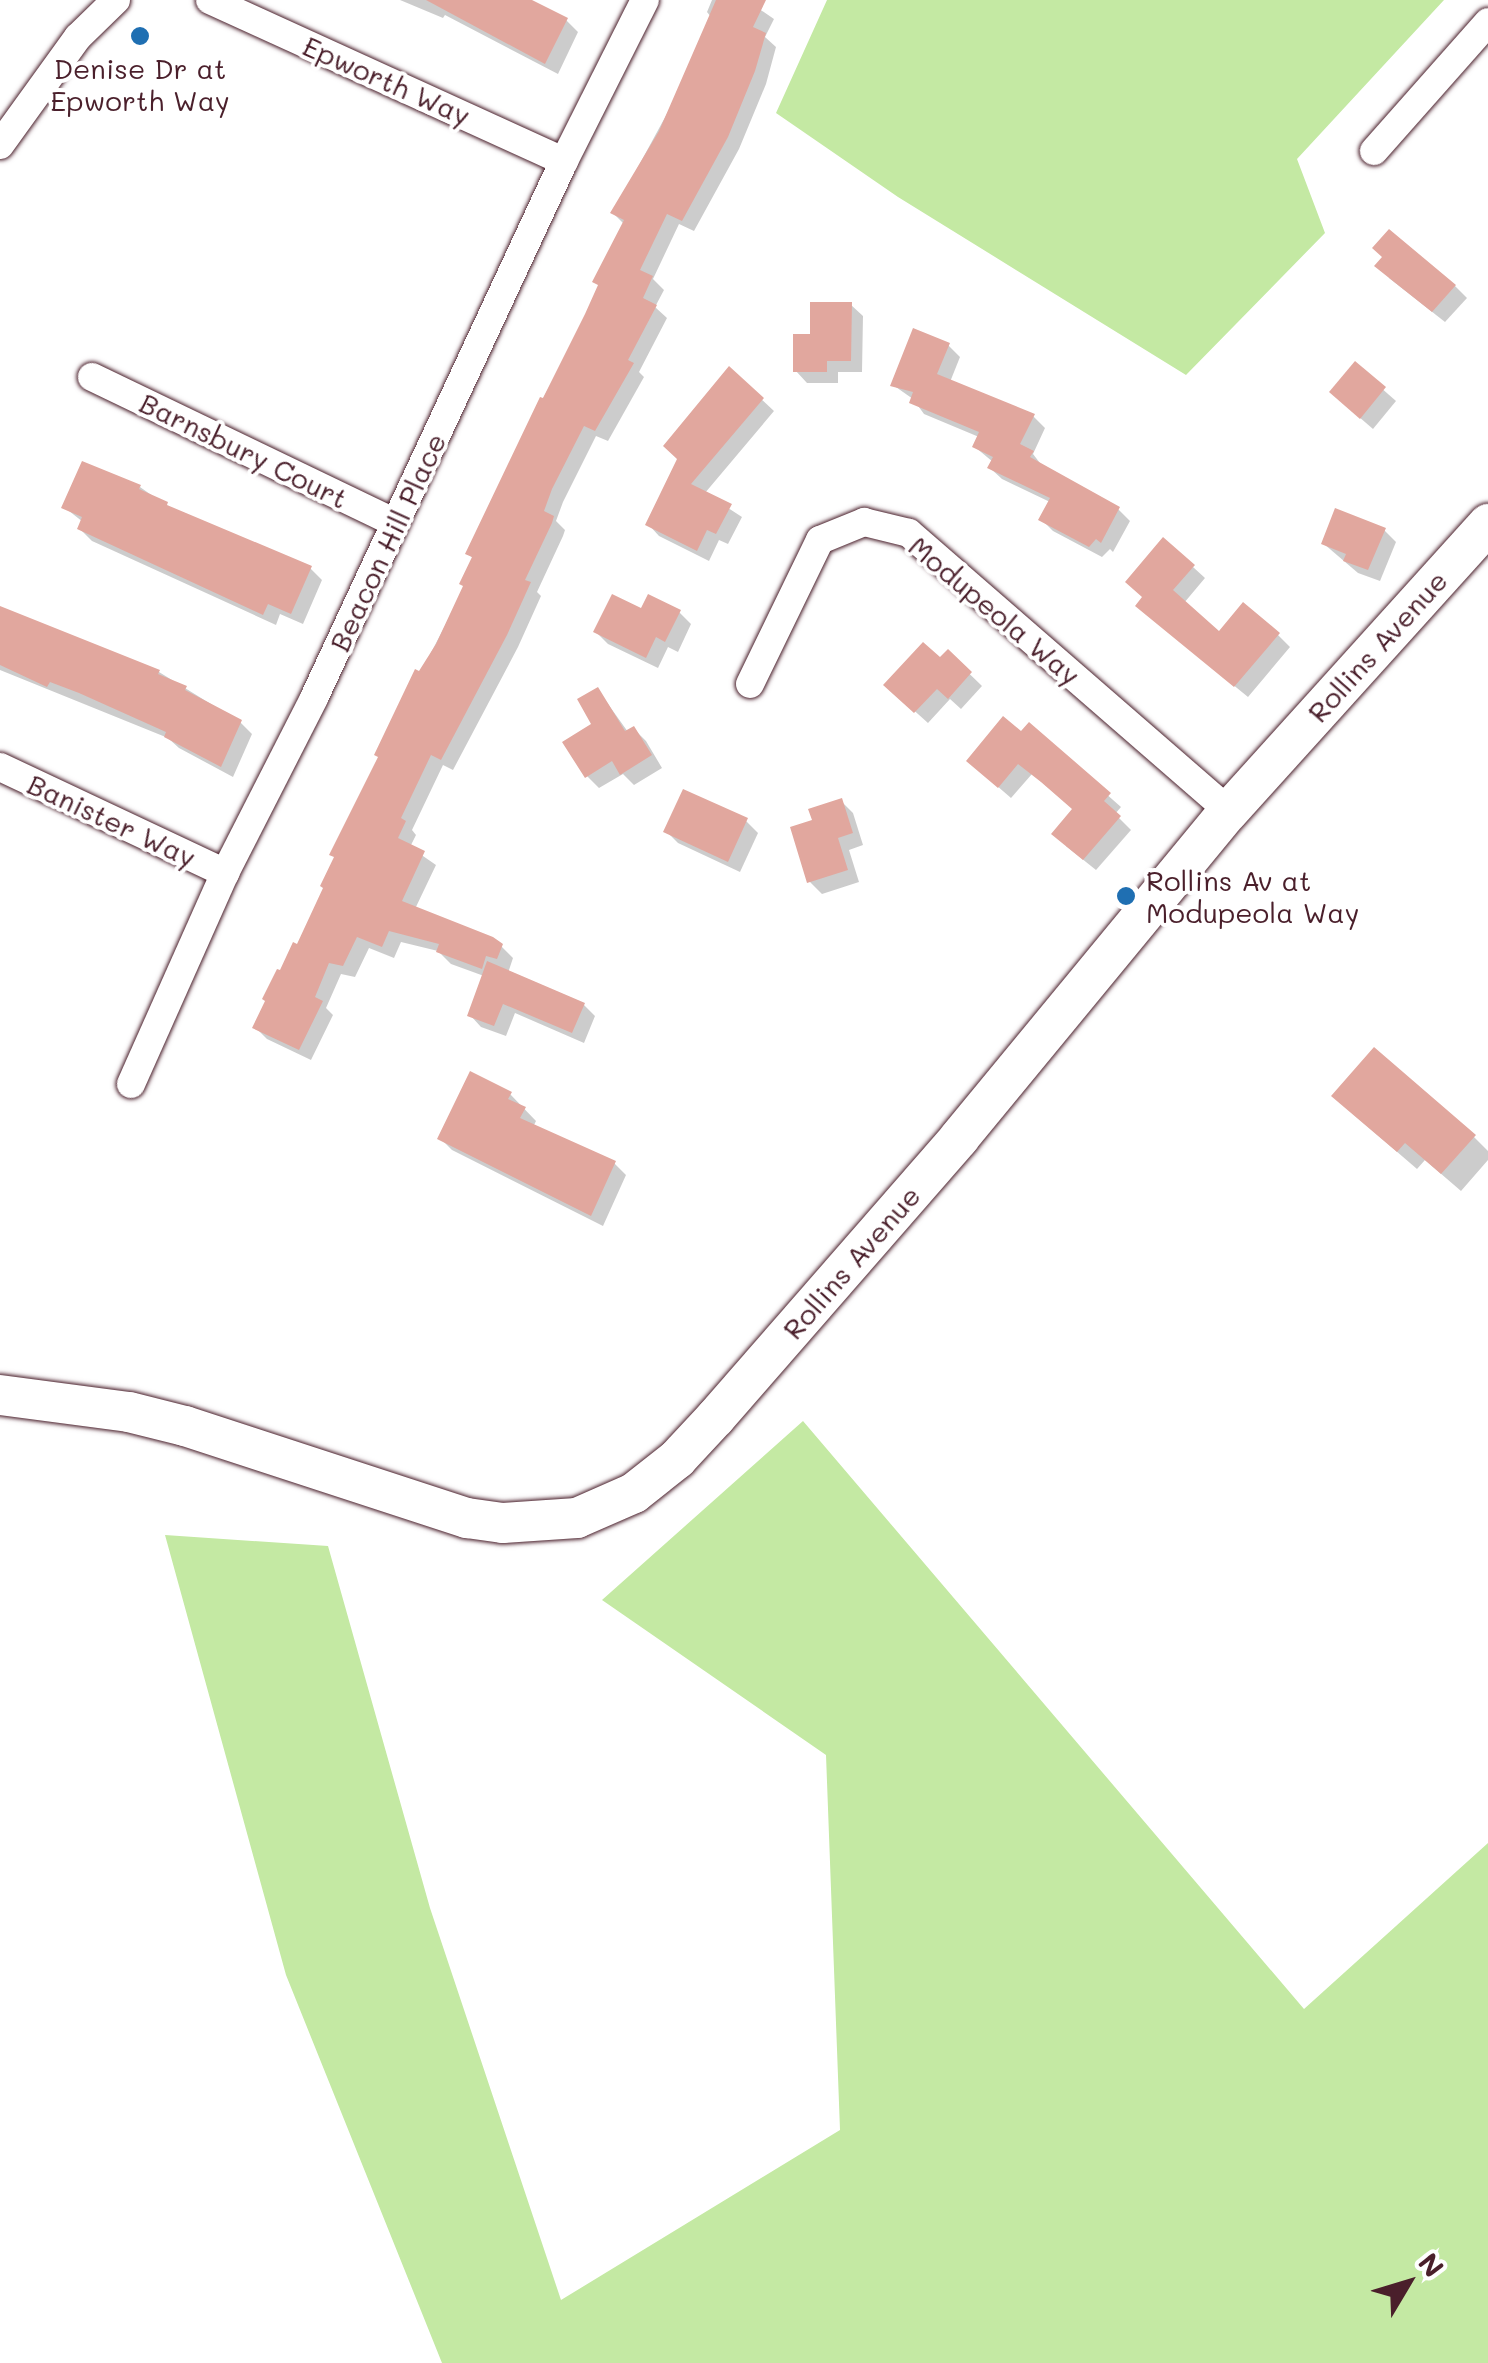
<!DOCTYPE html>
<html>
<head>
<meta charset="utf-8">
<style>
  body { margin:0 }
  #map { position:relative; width:1488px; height:2363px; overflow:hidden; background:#fff; font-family:Mali,sans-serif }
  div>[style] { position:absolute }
  .green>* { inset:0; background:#c4e9a3 }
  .shadow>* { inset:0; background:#0003 }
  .building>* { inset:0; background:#e1a79e }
  .roads { filter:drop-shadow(0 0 2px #4a1f2b) drop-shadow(0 0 2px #4a1f2b) }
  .street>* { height:28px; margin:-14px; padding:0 14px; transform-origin:14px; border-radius:14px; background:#fff }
  .secondary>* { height:40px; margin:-20px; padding:0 20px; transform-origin:20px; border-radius:20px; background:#fff }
  .dots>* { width:28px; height:28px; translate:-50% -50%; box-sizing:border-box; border:5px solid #fff; border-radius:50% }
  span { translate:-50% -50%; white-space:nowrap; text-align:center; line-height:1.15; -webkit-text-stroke:8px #fff; paint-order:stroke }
  .poi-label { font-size:28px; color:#4a1f2b }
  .left { translate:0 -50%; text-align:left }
  .street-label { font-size:28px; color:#4a1f2b }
  .north { position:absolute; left:1358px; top:2233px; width:100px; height:100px; -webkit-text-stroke:8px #fff; paint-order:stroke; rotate:52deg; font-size:28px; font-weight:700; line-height:40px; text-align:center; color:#4a1f2b }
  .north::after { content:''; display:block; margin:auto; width:35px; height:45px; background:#4a1f2b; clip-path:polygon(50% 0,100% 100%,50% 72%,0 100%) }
</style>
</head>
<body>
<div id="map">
  <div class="green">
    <i style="clip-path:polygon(827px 0,1444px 0,1297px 159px,1325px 233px,1186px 375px,898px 197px,776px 113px)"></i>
    <i style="clip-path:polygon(803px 1421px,1304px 2009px,1488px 1843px,1488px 2363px,442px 2363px,286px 1975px,165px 1535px,328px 1546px,430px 1908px,561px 2300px,840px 2130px,826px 1755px,602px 1600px)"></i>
  </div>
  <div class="shadow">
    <i style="clip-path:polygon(400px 0,529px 0,566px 20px,578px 32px,558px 74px,445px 15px,443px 18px)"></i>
    <i style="clip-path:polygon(712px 0,746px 0,774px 19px,765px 37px,776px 47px,766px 84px,739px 149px,694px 231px,679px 224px,653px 279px,664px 290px,655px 307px,667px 318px,639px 372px,644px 377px,608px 441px,596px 436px,563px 502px,556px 521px,565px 530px,563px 536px,537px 592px,541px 596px,518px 647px,453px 770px,443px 765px,412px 830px,416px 835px,410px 847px,436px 865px,415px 909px,501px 946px,513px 958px,508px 973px,584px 1005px,595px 1016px,584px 1043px,515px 1013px,506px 1036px,481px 1027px,470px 1015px,484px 976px,451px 964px,438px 951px,401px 942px,394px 958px,369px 948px,355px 977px,341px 974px,326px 1008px,333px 1015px,311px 1060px,267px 1039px,255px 1027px,298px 947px,420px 674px,465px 587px,474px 559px,468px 554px,528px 426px,588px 315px,624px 224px,613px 213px,688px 75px,711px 17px,707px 12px)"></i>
    <i style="clip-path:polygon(1385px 258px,1455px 286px,1467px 298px,1445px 322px,1389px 278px)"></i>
    <i style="clip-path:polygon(850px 304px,863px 316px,862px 372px,838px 372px,838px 383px,807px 383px,795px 370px)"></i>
    <i style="clip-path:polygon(948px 345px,960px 357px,950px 382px,1033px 416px,1045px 428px,1033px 454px,1043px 467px,1118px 509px,1130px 521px,1113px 552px,1110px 549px,1102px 557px,1053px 531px,1041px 519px,1050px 502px,1002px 479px,990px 468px,993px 462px,975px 447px,979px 437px,924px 414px,913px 399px,893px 385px)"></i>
    <i style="clip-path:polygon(1355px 365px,1396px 401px,1373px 429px,1344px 404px)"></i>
    <i style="clip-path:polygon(729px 369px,774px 411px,705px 493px,742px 517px,728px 544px,719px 540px,709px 561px,659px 536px,648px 524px)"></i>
    <i style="clip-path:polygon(140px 487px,174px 511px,310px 568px,322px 580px,303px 624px,280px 614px,276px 625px,92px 541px,80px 529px,83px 522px,64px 507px)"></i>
    <i style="clip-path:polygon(1384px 530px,1396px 542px,1380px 581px,1358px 573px,1324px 544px)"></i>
    <i style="clip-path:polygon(1193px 567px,1205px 578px,1184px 603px,1219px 635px,1278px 635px,1290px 647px,1248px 697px,1150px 617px,1145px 598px)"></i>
    <i style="clip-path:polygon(0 608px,159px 672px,240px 722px,252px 734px,233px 777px,179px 748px,168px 738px,0 670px)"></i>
    <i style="clip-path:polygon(642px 612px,679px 612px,691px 624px,678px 652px,668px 647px,658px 668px,608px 644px,596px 632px)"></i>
    <i style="clip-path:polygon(948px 653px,982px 686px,961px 709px,950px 699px,928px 723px,899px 697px)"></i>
    <i style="clip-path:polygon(598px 690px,628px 732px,634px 729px,646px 741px,662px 768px,634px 785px,623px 774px,599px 788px,587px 776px)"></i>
    <i style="clip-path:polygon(1029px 726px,1121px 807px,1115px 814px,1131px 830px,1096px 870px,1066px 846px,1075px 810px,1032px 774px,1011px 798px,981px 772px)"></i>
    <i style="clip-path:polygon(841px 801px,853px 813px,863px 845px,849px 850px,859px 882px,822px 894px,810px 882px,815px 822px)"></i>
    <i style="clip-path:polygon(746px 821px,758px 833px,740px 872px,678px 843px,666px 831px)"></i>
    <i style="clip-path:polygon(510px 1094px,536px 1121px,533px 1127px,614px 1163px,626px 1175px,603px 1226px,452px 1150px,440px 1138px)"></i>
    <i style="clip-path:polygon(1353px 1114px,1474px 1137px,1488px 1151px,1488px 1160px,1461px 1191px,1425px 1160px,1417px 1169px)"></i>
  </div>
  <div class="building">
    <i style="clip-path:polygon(426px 0,532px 0,568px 18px,545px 64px)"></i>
    <i style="clip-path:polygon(716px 0,766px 0,753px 27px,766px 33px,755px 71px,728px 137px,682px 221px,667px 214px,640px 270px,653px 276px,643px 298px,657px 305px,628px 360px,634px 363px,595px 431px,584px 426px,552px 489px,544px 511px,554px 516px,552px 523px,525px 580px,531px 582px,507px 635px,441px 760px,431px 755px,401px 818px,406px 821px,398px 838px,425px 851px,402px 901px,493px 937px,503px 944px,497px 959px,486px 956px,482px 969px,436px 952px,439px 944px,389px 931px,382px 947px,357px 937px,343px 966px,329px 963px,315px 997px,323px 1001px,299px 1050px,252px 1028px,265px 1001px,262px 999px,277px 969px,280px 970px,293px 942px,297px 944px,323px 888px,320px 886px,334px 857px,329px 855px,378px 757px,374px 755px,415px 669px,419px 671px,436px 644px,463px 586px,459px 584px,472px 557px,465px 554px,540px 397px,543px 398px,585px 314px,598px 285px,592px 282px,624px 220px,610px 213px,659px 131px)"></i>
    <i style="clip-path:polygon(1389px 229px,1456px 285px,1432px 312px,1374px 266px,1382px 257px,1372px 248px)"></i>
    <i style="clip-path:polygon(810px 302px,852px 302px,851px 361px,827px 361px,827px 372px,793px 372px,793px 334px,810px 334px)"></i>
    <i style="clip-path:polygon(913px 328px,950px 343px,937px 374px,1035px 414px,1020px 444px,1034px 451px,1030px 457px,1120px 507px,1101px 543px,1096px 539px,1089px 547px,1038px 520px,1050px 498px,987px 468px,993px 457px,972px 447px,979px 432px,909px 403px,913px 392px,890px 386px)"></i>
    <i style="clip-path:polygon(1355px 361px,1386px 387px,1360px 419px,1329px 392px)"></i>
    <i style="clip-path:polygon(729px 366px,764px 398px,691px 484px,732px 504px,716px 534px,707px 530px,697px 551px,645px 525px,677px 459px,663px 446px)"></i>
    <i style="clip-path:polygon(82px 461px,141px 485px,139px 489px,168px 502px,167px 505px,312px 566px,291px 614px,268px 604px,263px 615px,77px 529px,82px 517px,61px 508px)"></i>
    <i style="clip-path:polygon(1335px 508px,1386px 528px,1368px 570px,1343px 561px,1346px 554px,1321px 544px)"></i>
    <i style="clip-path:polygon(1163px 537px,1195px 565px,1173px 590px,1219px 631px,1243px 602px,1280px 633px,1234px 687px,1135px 606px,1142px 597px,1125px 582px)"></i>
    <i style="clip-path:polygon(612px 594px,641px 608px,648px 594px,681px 610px,665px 642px,656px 637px,646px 658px,593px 632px)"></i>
    <i style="clip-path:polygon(0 606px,160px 670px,158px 674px,187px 686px,185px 690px,242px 720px,221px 767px,164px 737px,166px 732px,79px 693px,50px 682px,47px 687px,0 665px)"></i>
    <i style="clip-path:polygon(923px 642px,940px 657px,948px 649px,972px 672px,948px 699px,937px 689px,914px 713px,883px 685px)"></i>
    <i style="clip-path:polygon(598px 687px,625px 731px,634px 726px,652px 755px,620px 775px,612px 761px,585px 778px,562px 742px,591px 724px,577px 699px)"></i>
    <i style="clip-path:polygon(1003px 716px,1021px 731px,1029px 722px,1111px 793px,1104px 801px,1121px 816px,1083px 860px,1051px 834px,1072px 809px,1041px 782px,1018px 764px,998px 788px,966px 761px)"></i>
    <i style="clip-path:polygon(683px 789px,748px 818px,728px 862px,663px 832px)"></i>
    <i style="clip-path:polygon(842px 798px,853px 833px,838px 838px,848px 870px,807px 883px,790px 827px,812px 820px,808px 809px)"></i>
    <i style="clip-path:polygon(487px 961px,585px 1003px,572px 1033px,503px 1004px,494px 1026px,467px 1016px)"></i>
    <i style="clip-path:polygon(1374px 1047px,1476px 1135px,1441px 1174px,1405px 1143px,1397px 1152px,1331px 1096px)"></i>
    <i style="clip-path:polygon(470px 1071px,512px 1092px,508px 1099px,526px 1107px,520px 1118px,616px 1161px,591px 1216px,437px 1139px)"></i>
  </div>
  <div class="roads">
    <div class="street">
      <i style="left:210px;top:0;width:389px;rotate:24.5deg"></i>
      <i style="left:0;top:145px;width:133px;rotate:-54.2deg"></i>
      <i style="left:78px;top:37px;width:53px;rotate:-44.2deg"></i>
      <i style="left:1374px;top:151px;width:172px;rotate:-48.5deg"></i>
      <i style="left:92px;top:377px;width:337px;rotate:25.7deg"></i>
      <i style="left:750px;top:684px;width:160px;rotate:-64.1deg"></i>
      <i style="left:820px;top:540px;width:48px;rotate:-22.2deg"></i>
      <i style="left:864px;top:522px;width:46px;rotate:13.7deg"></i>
      <i style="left:909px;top:533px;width:424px;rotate:41deg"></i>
      <i style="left:0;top:767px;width:249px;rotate:25.2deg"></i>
      <i style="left:131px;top:1084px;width:231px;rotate:-66deg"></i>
      <i style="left:225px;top:873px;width:196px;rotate:-63deg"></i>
      <i style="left:314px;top:698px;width:592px;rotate:-65.04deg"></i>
      <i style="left:564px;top:161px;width:180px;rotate:-63.3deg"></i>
    </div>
    <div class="secondary">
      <i style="left:0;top:1395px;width:130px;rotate:7.5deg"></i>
      <i style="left:129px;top:1412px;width:58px;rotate:14deg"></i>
      <i style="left:185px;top:1426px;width:297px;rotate:18.1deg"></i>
      <i style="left:467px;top:1518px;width:36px;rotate:8deg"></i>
      <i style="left:503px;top:1523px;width:74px;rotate:-3.9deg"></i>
      <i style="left:577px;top:1518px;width:62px;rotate:-23.7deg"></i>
      <i style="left:634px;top:1493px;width:55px;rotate:-38.3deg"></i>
      <i style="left:677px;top:1459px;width:57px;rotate:-47.1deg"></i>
      <i style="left:716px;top:1417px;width:370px;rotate:-48.9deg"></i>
      <i style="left:959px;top:1138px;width:424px;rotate:-50.5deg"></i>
      <i style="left:1229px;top:811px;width:387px;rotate:-47.9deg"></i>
    </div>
  </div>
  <div class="dots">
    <i style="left:140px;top:36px;background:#1f6fb2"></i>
    <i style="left:1126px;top:896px;background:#1f6fb2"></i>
  </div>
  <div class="poi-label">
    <span style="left:140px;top:84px">Denise Dr at<br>Epworth Way</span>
    <span class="left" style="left:1146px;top:896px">Rollins Av at<br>Modupeola Way</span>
  </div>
  <div class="street-label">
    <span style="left:387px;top:80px;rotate:24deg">Epworth Way</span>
    <span style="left:244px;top:450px;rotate:26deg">Barnsbury Court</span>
    <span style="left:387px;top:542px;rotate:-65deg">Beacon Hill Place</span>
    <span style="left:995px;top:610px;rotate:40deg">Modupeola Way</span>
    <span style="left:1377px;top:646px;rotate:-48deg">Rollins Avenue</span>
    <span style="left:112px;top:820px;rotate:25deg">Banister Way</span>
    <span style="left:851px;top:1262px;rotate:-49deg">Rollins Avenue</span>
  </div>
  <div class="north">N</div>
</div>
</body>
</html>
